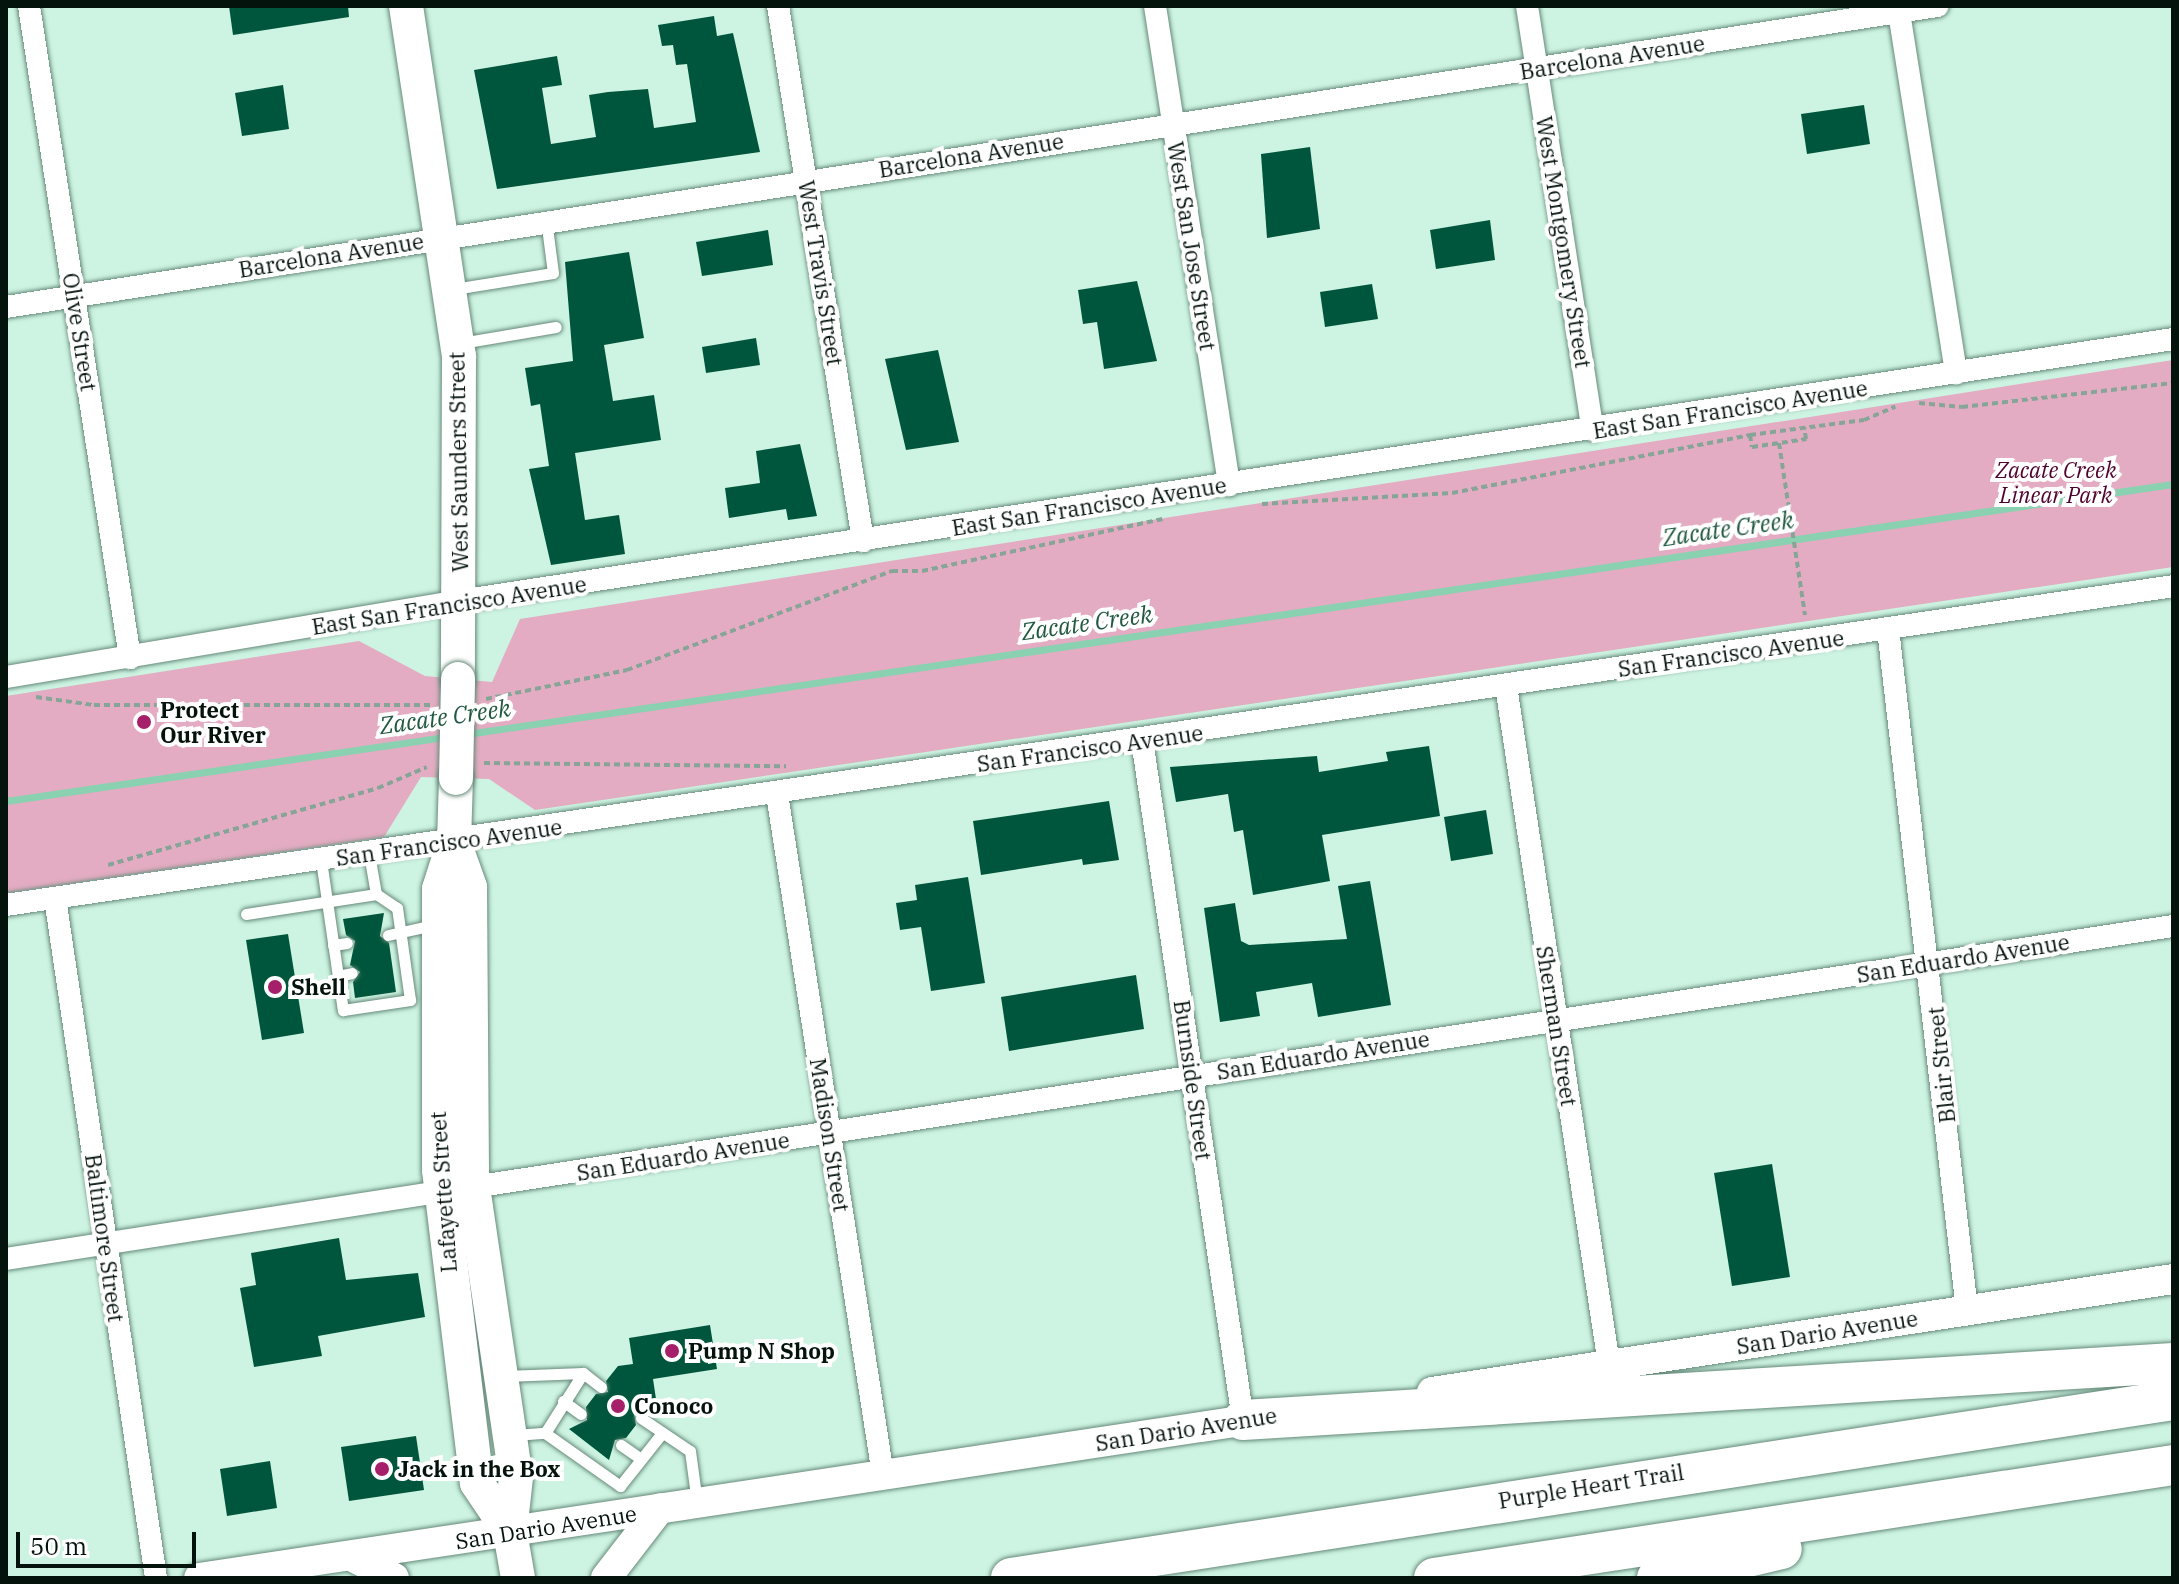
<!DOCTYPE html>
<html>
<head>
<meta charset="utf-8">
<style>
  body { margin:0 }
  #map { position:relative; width:2179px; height:1584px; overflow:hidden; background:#cdf4e2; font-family:"IBM Plex Serif",serif }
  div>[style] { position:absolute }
  .green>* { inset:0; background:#e3acc2 }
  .stream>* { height:7px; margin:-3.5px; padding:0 3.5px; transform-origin:3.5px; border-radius:3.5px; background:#89d1b1 }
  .building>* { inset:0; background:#00563c }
  .path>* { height:4px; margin-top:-2px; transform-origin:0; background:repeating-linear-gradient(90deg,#87a597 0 6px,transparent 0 10px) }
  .roads { filter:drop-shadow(0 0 2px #678a7a) drop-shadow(0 0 2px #678a7a) }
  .service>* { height:11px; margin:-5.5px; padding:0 5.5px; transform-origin:5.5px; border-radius:5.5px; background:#fff }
  .minor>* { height:22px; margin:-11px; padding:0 11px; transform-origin:11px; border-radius:11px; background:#fff }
  .secondary>* { height:30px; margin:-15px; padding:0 15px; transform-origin:15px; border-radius:15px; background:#fff }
  .primary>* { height:34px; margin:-17px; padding:0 17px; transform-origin:17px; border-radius:17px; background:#fff }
  .motorway>* { height:40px; margin:-20px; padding:0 20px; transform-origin:20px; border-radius:20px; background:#fff }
  .bridges { filter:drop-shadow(0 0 2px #678a7a) drop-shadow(0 0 2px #678a7a) }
  .primary-bridge>* { height:34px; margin:-17px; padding:0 17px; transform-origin:17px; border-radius:17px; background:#fff }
  .dots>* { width:22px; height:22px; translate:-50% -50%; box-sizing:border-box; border:4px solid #fff; border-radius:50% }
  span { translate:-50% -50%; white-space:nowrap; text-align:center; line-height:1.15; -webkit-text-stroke:8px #fff; paint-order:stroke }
  .street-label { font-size:22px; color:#05130d }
  .park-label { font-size:22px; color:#50022f; font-style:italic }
  .poi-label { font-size:22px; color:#05130d; font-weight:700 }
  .left { translate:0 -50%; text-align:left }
  .water-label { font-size:24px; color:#205842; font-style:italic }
  .frame { position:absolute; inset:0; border:8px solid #05130d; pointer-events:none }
  .scale { position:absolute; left:16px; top:1532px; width:180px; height:36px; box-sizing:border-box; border:4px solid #05130d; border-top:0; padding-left:10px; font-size:24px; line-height:28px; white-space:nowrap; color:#05130d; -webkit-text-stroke:6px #fff; paint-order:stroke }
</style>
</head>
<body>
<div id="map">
  <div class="green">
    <i style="clip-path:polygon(2173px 360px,2173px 567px,535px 810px,489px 779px,421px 777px,384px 837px,6px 893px,6px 696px,359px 641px,425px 676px,492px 682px,520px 619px)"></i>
  </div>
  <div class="stream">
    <i style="left:467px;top:734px;width:1724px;rotate:-8.34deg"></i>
    <i style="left:6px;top:801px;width:446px;rotate:-8.3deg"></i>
  </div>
  <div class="building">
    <i style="clip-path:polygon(229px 6px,348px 6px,349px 17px,233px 35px)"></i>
    <i style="clip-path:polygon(714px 16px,717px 36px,733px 33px,760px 152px,497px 189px,474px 70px,557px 56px,562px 85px,542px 88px,551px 144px,596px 137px,589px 95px,608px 92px,648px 89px,654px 128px,696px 122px,687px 64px,676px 65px,673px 45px,662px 46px,658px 25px)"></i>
    <i style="clip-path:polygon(283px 85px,289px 129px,242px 136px,235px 93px)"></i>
    <i style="clip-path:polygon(1864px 105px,1870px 144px,1807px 154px,1801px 114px)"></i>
    <i style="clip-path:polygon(1310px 147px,1320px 229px,1267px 238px,1261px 154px)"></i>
    <i style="clip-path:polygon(1490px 220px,1495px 260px,1436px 269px,1430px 230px)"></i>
    <i style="clip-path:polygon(768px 230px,773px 265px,702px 276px,696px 242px)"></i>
    <i style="clip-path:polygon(629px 252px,644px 338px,604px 345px,613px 401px,654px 395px,661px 440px,575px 453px,585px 520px,619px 515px,625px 554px,551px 565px,529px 469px,549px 466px,540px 404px,531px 406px,525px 368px,573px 361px,565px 262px)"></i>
    <i style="clip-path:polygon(1137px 281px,1157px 361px,1104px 369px,1097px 322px,1083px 324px,1078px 290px)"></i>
    <i style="clip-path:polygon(1372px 284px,1378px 319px,1325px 327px,1320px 292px)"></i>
    <i style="clip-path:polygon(756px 338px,760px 365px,706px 373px,702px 347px)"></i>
    <i style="clip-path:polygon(938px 350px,959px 442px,906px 450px,885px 359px)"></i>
    <i style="clip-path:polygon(800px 444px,817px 516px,788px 520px,786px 509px,729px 518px,725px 488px,760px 483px,756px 451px)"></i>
    <i style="clip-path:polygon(1429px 746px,1440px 816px,1322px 835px,1330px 881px,1253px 895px,1243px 830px,1234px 832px,1228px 794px,1176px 802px,1170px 767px,1317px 756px,1319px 772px,1388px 761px,1386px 752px)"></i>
    <i style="clip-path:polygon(1109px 801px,1119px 860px,1083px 865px,1082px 859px,981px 875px,973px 821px)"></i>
    <i style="clip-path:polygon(1486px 810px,1493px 854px,1451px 861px,1444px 817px)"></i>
    <i style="clip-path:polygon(968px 877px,985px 983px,931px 991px,921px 927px,900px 930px,896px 903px,917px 900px,915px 885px)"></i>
    <i style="clip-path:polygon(1370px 881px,1391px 1005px,1318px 1017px,1312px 983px,1256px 992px,1260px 1016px,1220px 1022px,1204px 908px,1235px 903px,1241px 941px,1249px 945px,1347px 939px,1338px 886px)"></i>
    <i style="clip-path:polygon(384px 913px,380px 936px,389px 943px,396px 992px,355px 998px,353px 982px,360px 972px,350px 965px,355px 941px,346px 935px,343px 919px)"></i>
    <i style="clip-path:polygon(288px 934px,304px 1033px,262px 1040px,246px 940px)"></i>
    <i style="clip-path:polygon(1136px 975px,1144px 1029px,1009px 1051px,1001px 997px)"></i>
    <i style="clip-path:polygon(1772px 1164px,1790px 1277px,1732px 1286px,1714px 1173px)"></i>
    <i style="clip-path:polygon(339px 1238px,346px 1280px,418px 1273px,425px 1317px,318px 1336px,322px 1356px,254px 1367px,240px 1288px,256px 1285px,251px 1253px)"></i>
    <i style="clip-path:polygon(710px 1325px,717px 1369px,653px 1379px,656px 1399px,646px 1411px,634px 1413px,636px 1425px,626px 1438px,615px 1440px,609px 1460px,569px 1429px,587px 1420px,586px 1407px,596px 1394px,608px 1392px,606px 1381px,618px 1366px,633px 1364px,629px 1338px)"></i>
    <i style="clip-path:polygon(416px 1436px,424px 1490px,349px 1501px,341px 1447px)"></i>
    <i style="clip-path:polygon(270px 1461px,277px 1508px,227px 1516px,220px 1469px)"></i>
  </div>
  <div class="path">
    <i style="left:1919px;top:403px;width:43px;rotate:5.3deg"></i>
    <i style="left:1962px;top:407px;width:212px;rotate:-6.5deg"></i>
    <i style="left:1750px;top:435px;width:12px;rotate:81deg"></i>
    <i style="left:1752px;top:447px;width:55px;rotate:-8.4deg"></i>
    <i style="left:1806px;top:439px;width:12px;rotate:-99deg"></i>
    <i style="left:1779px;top:443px;width:174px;rotate:81.4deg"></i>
    <i style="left:1262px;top:504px;width:190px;rotate:-3.3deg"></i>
    <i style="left:1452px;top:493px;width:304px;rotate:-11deg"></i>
    <i style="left:1750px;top:435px;width:115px;rotate:-7.5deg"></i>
    <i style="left:1864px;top:420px;width:34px;rotate:-23deg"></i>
    <i style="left:36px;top:697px;width:59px;rotate:7.9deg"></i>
    <i style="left:94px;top:705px;width:336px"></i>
    <i style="left:486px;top:699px;width:144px;rotate:-11.6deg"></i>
    <i style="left:627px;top:670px;width:283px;rotate:-20.5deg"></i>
    <i style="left:892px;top:571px;width:30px"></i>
    <i style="left:922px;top:571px;width:246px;rotate:-12.2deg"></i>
    <i style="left:484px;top:763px;width:302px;rotate:0.6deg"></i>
    <i style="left:108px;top:865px;width:281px;rotate:-15.9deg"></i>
    <i style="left:378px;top:788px;width:53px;rotate:-23.2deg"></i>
  </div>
  <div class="roads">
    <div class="service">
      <i style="left:454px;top:289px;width:100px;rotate:-9.2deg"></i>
      <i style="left:553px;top:273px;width:54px;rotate:-97.4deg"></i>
      <i style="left:461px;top:343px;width:96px;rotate:-9.6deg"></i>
      <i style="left:321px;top:860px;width:152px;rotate:81.7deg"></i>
      <i style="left:343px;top:1010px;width:68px;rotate:-8.5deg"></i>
      <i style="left:410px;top:1000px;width:93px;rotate:-98deg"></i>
      <i style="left:397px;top:908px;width:25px;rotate:-146deg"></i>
      <i style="left:376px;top:894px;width:41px;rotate:-99.9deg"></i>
      <i style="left:246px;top:914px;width:132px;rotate:-8.7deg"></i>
      <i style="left:388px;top:935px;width:47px;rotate:-12.3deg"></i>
      <i style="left:333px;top:945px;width:14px;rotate:-8deg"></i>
      <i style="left:338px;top:976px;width:14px;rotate:-12deg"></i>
      <i style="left:505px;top:1376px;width:78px;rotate:-2.2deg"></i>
      <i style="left:601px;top:1387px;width:23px;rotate:-142deg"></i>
      <i style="left:583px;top:1373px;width:71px;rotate:122.3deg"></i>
      <i style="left:545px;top:1433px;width:92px;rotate:35.2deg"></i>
      <i style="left:620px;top:1486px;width:68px;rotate:-51.6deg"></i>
      <i style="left:563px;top:1401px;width:22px;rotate:36deg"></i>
      <i style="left:641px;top:1418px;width:59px;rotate:34deg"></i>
      <i style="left:690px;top:1451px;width:51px;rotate:82.2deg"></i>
      <i style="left:514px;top:1435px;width:31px;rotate:-4deg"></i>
      <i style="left:621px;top:1445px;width:24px;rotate:35deg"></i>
    </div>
    <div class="minor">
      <i style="left:29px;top:6px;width:660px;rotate:81.19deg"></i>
      <i style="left:778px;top:6px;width:542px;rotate:80.97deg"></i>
      <i style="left:1155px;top:6px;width:485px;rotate:81.2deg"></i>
      <i style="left:1527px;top:6px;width:429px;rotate:81.2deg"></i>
      <i style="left:1898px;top:6px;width:372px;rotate:81deg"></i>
      <i style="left:6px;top:307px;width:1955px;rotate:-8.86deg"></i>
      <i style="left:1888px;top:629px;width:686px;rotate:83.38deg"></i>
      <i style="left:6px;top:677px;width:459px;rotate:-9.5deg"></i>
      <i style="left:459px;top:601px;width:1734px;rotate:-8.69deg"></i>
      <i style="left:1506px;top:686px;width:687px;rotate:81.37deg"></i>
      <i style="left:1142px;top:740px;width:687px;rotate:81.55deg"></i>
      <i style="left:777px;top:794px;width:689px;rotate:81.15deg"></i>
      <i style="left:55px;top:898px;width:687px;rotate:81.55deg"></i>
      <i style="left:6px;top:905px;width:2190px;rotate:-8.37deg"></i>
      <i style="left:473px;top:1187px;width:1720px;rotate:-8.73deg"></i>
      <i style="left:6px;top:1259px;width:440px;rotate:-8.8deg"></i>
    </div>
    <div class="secondary">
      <i style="left:1432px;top:1392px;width:750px;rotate:-8.67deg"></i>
      <i style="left:353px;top:1557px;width:46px;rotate:27.1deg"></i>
      <i style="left:199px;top:1578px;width:1074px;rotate:-8.57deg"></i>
      <i style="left:606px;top:1578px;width:88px;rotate:-52.4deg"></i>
    </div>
    <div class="primary">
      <i style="left:406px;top:6px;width:354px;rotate:81.4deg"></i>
      <i style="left:459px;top:356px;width:323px;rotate:90.2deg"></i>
      <i style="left:456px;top:778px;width:64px;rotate:91.8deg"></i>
      <i style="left:454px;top:842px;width:49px;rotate:107.7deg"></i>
      <i style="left:439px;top:889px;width:281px;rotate:90deg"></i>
      <i style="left:439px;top:1170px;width:315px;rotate:83.1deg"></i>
      <i style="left:477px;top:1483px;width:59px;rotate:56deg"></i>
      <i style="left:454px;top:842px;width:48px;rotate:70.4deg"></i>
      <i style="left:470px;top:887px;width:293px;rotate:89.6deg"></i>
      <i style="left:472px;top:1180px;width:300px;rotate:81.6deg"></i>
      <i style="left:516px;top:1477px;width:55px;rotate:96.2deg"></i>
      <i style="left:510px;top:1532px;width:47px;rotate:80.1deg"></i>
    </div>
    <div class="motorway">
      <i style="left:1243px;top:1420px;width:932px;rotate:-3.51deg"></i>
      <i style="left:1011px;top:1578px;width:1176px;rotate:-8.71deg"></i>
      <i style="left:1434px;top:1578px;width:748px;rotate:-8.69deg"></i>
      <i style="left:1657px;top:1578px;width:128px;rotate:-13.1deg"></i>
    </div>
  </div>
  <div class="bridges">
    <div class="primary-bridge">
      <i style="left:456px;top:778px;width:99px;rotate:-88.8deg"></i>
    </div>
  </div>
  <div class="dots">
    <i style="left:144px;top:722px;background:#a51f69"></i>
    <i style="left:275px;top:987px;background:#a51f69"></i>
    <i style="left:672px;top:1351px;background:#a51f69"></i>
    <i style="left:618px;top:1406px;background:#a51f69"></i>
    <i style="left:382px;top:1469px;background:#a51f69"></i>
  </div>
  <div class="street-label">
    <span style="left:1612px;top:57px;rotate:-9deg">Barcelona Avenue</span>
    <span style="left:971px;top:155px;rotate:-9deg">Barcelona Avenue</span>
    <span style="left:1564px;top:242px;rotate:81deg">West Montgomery Street</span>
    <span style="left:1192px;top:246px;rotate:81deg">West San Jose Street</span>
    <span style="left:331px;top:255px;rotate:-9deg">Barcelona Avenue</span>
    <span style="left:821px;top:273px;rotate:81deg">West Travis Street</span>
    <span style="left:80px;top:332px;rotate:81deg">Olive Street</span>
    <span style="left:1730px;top:409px;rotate:-9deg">East San Francisco Avenue</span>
    <span style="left:458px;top:462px;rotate:-91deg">West Saunders Street</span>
    <span style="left:1089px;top:506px;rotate:-9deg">East San Francisco Avenue</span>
    <span style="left:449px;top:605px;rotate:-9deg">East San Francisco Avenue</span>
    <span style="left:1731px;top:653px;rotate:-8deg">San Francisco Avenue</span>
    <span style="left:1090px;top:748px;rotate:-8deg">San Francisco Avenue</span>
    <span style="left:449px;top:842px;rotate:-8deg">San Francisco Avenue</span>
    <span style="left:1963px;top:958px;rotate:-9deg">San Eduardo Avenue</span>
    <span style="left:1557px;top:1026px;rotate:81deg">Sherman Street</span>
    <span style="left:1323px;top:1055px;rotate:-9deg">San Eduardo Avenue</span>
    <span style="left:1941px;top:1065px;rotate:-96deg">Blair Street</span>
    <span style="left:1193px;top:1080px;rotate:82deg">Burnside Street</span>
    <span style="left:830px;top:1135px;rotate:81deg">Madison Street</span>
    <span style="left:683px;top:1156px;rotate:-9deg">San Eduardo Avenue</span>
    <span style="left:443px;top:1192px;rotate:-94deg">Lafayette Street</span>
    <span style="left:105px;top:1238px;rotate:82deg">Baltimore Street</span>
    <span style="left:1827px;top:1332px;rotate:-9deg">San Dario Avenue</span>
    <span style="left:1186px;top:1429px;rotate:-9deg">San Dario Avenue</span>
    <span style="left:1591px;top:1486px;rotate:-9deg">Purple Heart Trail</span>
    <span style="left:546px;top:1527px;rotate:-9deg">San Dario Avenue</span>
  </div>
  <div class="park-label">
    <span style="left:2056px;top:482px">Zacate Creek<br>Linear Park</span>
  </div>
  <div class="poi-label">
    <span class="left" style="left:160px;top:722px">Protect<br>Our River</span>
    <span class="left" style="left:291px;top:987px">Shell</span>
    <span class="left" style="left:688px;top:1351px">Pump N Shop</span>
    <span class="left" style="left:634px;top:1406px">Conoco</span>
    <span class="left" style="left:398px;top:1469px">Jack in the Box</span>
  </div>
  <div class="water-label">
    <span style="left:1728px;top:529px;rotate:-8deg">Zacate Creek</span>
    <span style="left:1087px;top:623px;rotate:-8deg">Zacate Creek</span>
    <span style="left:445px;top:717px;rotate:-8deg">Zacate Creek</span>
  </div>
  <div class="frame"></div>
  <div class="scale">50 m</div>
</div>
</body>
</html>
